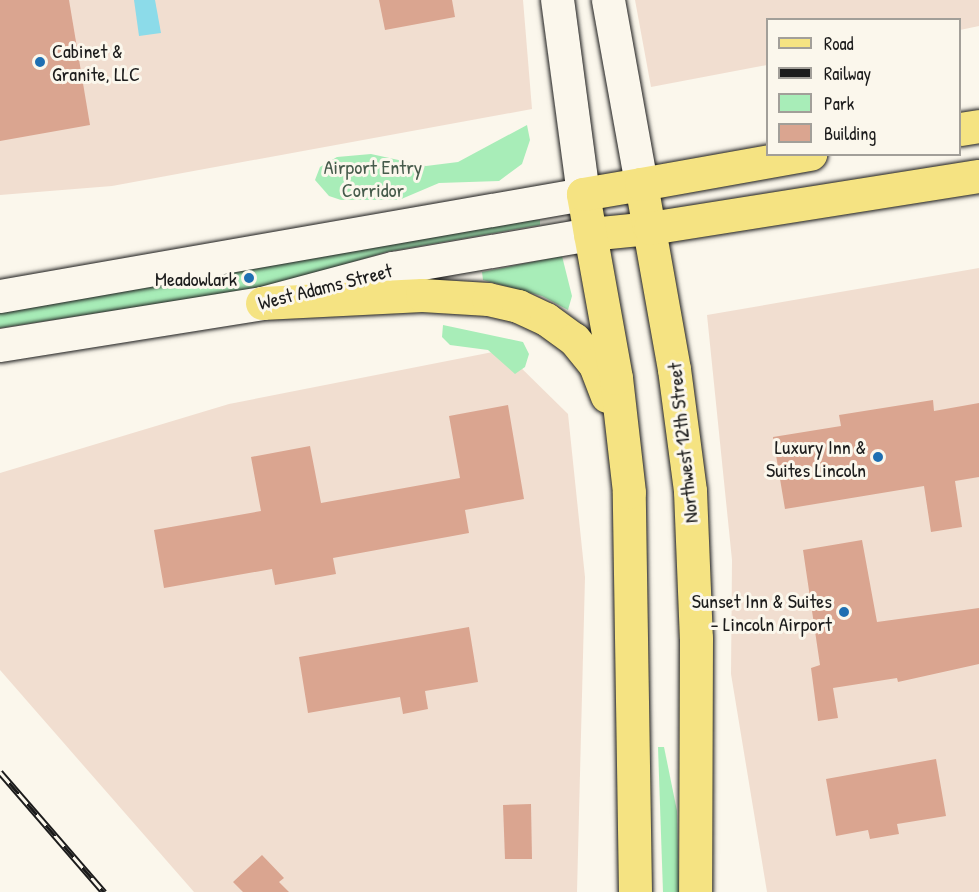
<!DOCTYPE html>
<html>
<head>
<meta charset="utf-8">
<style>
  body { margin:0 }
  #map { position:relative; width:979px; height:892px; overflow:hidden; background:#fbf7ec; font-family:"Patrick Hand",sans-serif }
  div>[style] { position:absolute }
  .built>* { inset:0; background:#f1ded0 }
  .green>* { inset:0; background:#a8edb8 }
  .water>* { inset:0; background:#8cdbe9 }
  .building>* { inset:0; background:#daa590 }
  .roads { filter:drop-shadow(0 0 2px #1c1c1c) drop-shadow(0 0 2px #1c1c1c) }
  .secondary>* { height:33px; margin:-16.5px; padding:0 16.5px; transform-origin:16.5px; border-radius:16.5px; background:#fbf7ec }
  .primary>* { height:33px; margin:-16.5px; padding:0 16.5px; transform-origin:16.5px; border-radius:16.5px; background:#f5e382 }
  .highway>* { height:33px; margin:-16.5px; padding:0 16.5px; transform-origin:16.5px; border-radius:16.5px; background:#f5e382 }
  .rail>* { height:7px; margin-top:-3.5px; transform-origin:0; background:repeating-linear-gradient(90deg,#fbf7ec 0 14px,#1c1c1c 0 28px); box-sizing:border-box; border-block:2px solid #1c1c1c }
  .dots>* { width:16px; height:16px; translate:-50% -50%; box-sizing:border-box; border:3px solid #fbf7ec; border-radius:50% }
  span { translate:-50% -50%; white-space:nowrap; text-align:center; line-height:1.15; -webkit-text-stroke:6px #fbf7ec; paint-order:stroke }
  .poi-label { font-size:20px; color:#1c1c1c }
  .left { translate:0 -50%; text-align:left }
  .right { translate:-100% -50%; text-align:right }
  .park-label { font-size:20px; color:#465b4b }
  .street-label { font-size:20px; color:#1c1c1c }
  .legend { position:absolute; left:766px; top:18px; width:195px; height:138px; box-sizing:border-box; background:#fbf7ec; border:2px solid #a29f99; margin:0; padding:8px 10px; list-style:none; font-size:18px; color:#1c1c1c }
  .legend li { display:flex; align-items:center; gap:12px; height:30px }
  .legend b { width:30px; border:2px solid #a29f99 }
</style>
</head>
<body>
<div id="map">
  <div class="built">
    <i style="clip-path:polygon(0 0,523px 0,532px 109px,112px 186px,0 195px)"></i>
    <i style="clip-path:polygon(635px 0,979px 0,979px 26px,960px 30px,960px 20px,768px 20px,767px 65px,651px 87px)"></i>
    <i style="clip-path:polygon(979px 268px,979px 892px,767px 892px,731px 674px,732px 560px,707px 315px)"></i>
    <i style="clip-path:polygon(503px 350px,568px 414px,585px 577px,577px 892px,194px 892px,0 670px,0 473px,229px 404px)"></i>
  </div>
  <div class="green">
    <i style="clip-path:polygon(527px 125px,530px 140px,522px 164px,499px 181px,439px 183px,399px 200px,341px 200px,329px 196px,315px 180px,320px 167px,337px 157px,371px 154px,426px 166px,458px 162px)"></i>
    <i style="clip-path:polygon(516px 220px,540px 220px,540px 225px,386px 252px,274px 286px,0 328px,0 309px)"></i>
    <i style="clip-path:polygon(562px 256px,572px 296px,568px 310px,542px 296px,483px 280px,482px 272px)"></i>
    <i style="clip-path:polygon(443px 325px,523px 342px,529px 354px,525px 367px,515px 374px,488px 350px,450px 345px,442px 337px)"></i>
    <i style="clip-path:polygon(658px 747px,664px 747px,677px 811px,679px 892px,663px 892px)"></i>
  </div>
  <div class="water">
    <i style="clip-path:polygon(134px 0,155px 0,161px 33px,139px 36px)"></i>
  </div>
  <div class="building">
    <i style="clip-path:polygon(0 0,69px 0,90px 125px,0 141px)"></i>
    <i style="clip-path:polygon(379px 0,452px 0,455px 17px,385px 30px)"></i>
    <i style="clip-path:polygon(933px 400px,934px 411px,979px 403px,979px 477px,955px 481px,962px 527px,931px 532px,924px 486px,785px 509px,773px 437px,841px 426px,839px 415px)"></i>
    <i style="clip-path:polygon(508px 405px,524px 499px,465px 510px,469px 533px,333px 558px,336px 574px,275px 585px,272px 569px,164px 588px,154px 530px,261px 511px,251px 457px,310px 446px,321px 503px,460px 478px,449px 416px)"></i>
    <i style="clip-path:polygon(862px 540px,877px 622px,979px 608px,979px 664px,898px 682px,897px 678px,833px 688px,838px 718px,818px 721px,811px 668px,820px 665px,803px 550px)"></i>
    <i style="clip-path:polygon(469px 627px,478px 682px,425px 691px,428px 709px,403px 714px,400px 697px,308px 713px,299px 657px)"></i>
    <i style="clip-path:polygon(936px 759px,946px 816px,897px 824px,899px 834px,870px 839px,868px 830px,836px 836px,826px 779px)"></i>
    <i style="clip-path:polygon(531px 804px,532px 859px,505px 859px,503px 805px)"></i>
    <i style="clip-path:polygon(262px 855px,284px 878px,279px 882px,289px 892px,243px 892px,233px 882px)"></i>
  </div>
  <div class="roads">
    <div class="secondary">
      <i style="left:608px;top:0;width:187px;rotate:79.8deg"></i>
      <i style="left:0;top:296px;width:592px;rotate:-9.92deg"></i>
      <i style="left:583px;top:194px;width:196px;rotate:-97.6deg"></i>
      <i style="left:0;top:345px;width:265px;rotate:-9.1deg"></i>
      <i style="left:262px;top:303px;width:136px;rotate:-15deg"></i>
      <i style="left:393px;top:268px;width:200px;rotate:-9.8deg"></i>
    </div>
    <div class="primary">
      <i style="left:590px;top:234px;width:60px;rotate:-5.7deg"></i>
      <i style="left:262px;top:303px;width:160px;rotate:-2.9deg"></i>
      <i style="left:422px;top:295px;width:66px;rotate:3.5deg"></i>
      <i style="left:488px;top:299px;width:31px;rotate:13deg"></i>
      <i style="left:518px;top:306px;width:31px;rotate:25deg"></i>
      <i style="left:546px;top:319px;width:34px;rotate:36deg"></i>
      <i style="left:574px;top:339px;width:33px;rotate:51deg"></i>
      <i style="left:595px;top:365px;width:33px;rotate:69deg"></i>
      <i style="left:635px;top:892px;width:400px;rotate:-90.9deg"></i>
      <i style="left:629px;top:492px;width:115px;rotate:-96.5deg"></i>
      <i style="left:616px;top:378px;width:187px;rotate:-100.2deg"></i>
      <i style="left:583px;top:194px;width:59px;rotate:-9.8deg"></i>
      <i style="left:641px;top:184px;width:188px;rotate:79.9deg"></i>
      <i style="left:674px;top:369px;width:123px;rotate:82.5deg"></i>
      <i style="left:690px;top:491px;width:147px;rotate:87.7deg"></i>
      <i style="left:696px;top:638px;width:254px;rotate:90.2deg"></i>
    </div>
    <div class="highway">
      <i style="left:960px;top:129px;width:19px;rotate:-9deg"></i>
      <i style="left:641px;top:184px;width:172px;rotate:-10.1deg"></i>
      <i style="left:650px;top:228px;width:333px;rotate:-9deg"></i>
    </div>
  </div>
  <div class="rail">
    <i style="left:0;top:772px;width:159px;rotate:49.1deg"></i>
  </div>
  <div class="dots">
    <i style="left:40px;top:62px;background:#1f6fb2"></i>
    <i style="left:249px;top:278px;background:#1f6fb2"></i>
    <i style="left:878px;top:457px;background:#1f6fb2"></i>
    <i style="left:844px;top:612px;background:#1f6fb2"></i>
  </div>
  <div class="poi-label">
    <span class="left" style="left:52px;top:62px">Cabinet &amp;<br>Granite, LLC</span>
    <span class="right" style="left:237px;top:278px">Meadowlark</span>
    <span class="right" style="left:866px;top:458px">Luxury Inn &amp;<br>Suites Lincoln</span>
    <span class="right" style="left:832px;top:612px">Sunset Inn &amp; Suites<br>- Lincoln Airport</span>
  </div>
  <div class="park-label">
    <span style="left:373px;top:178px">Airport Entry<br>Corridor</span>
  </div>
  <div class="street-label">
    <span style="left:325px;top:286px;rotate:-14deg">West Adams Street</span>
    <span style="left:682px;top:443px;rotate:-96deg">Northwest 12th Street</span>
  </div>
  <ul class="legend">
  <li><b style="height:8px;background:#f5e382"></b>Road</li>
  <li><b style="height:8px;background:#1c1c1c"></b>Railway</li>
  <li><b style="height:16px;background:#a8edb8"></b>Park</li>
  <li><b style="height:16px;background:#daa590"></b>Building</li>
  </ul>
</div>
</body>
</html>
